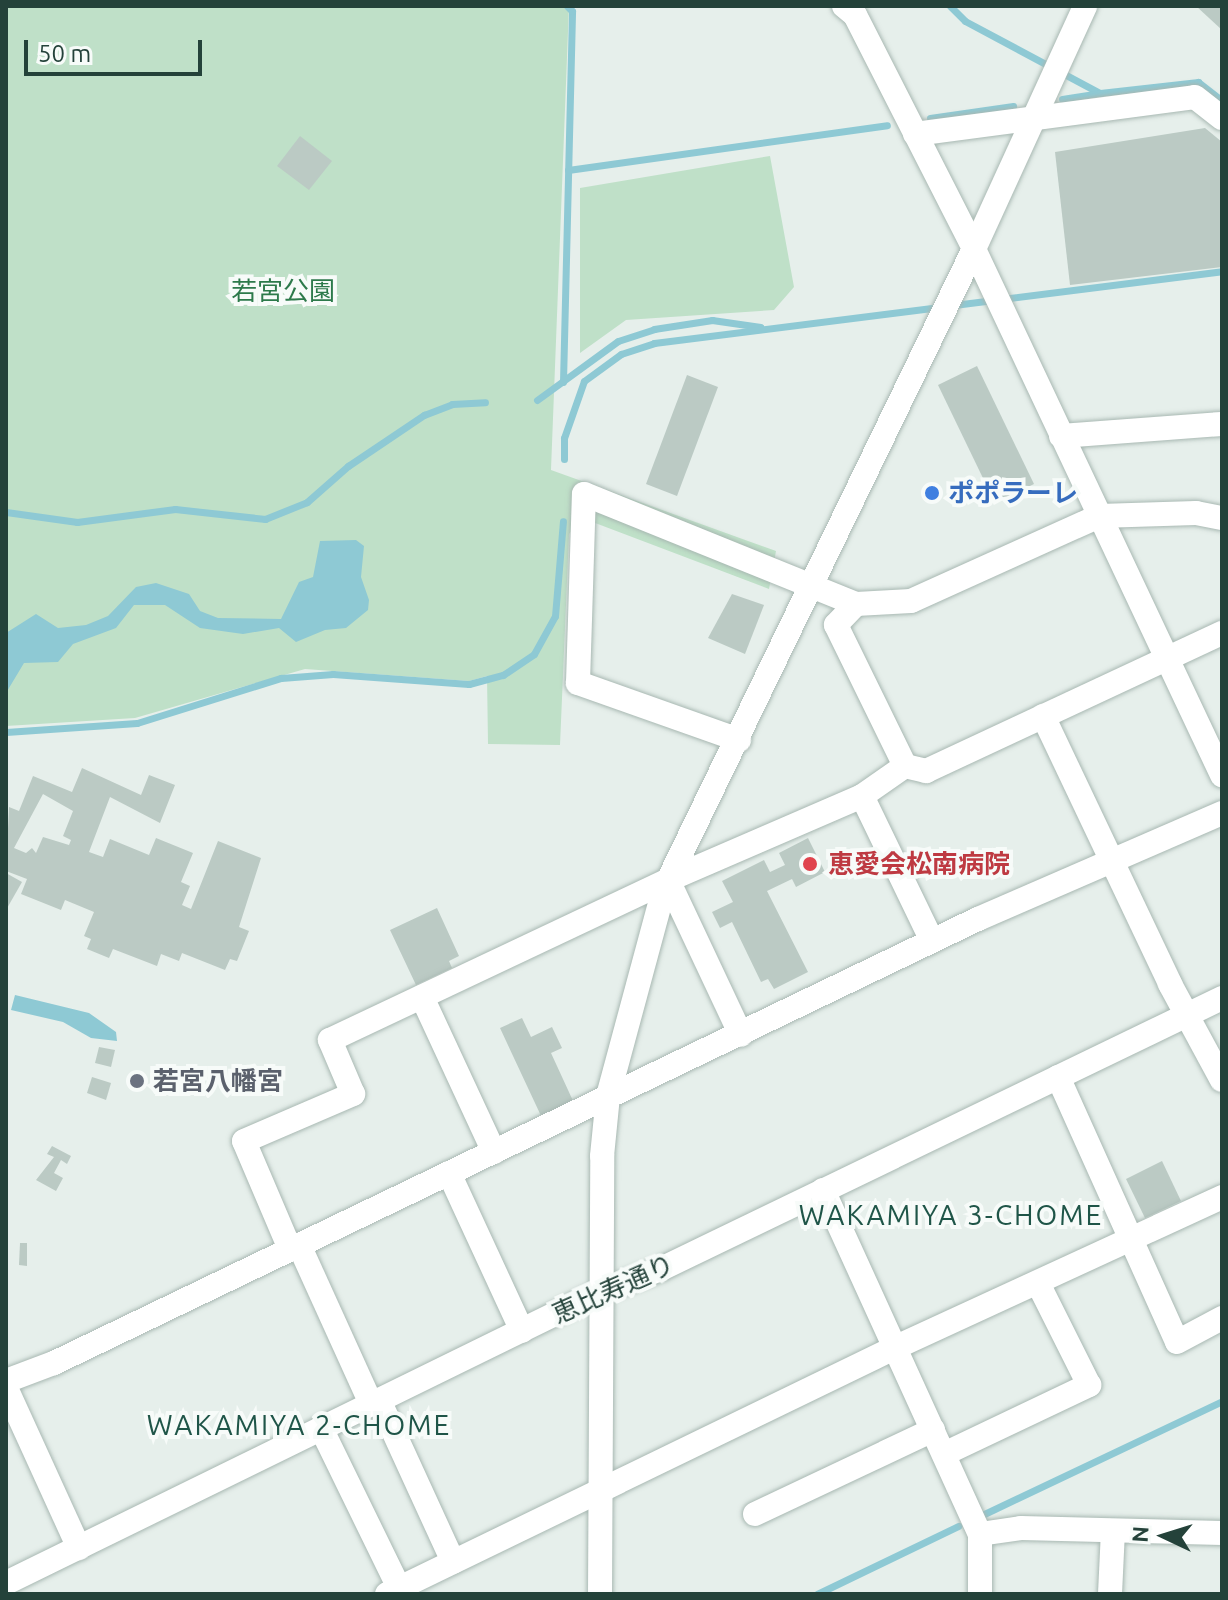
<!DOCTYPE html>
<html>
<head>
<meta charset="utf-8">
<style>
  body { margin:0 }
  #map { position:relative; width:1228px; height:1600px; overflow:hidden; background:#e6efeb; font-family:Ubuntu,"Noto Sans JP",sans-serif }
  div>[style] { position:absolute }
  .green>* { inset:0; background:#bfe0c8 }
  .water>* { inset:0; background:#8ec9d4 }
  .stream>* { height:7px; margin:-3.5px; padding:0 3.5px; transform-origin:3.5px; border-radius:3.5px; background:#8ec9d4 }
  .building>* { inset:0; background:#bbcac4 }
  .roads { filter:drop-shadow(0 0 2px #a8b8b2) drop-shadow(0 0 2px #a8b8b2) }
  .minor>* { height:24px; margin:-12px; padding:0 12px; transform-origin:12px; border-radius:12px; background:#fff }
  .dots>* { width:22px; height:22px; translate:-50% -50%; box-sizing:border-box; border:4px solid #f7fbf9; border-radius:50% }
  span { translate:-50% -50%; white-space:nowrap; text-align:center; line-height:1.15; -webkit-text-stroke:8px #f7fbf9; paint-order:stroke }
  .park-label { font-size:26px; color:#2d7a4b }
  .shop-label { font-size:26px; color:#366cbe; font-weight:700 }
  .left { translate:0 -50%; text-align:left }
  .health-label { font-size:26px; color:#be3a42; font-weight:700 }
  .worship-label { font-size:26px; color:#5b616d; font-weight:700 }
  .street-label { font-size:26px; color:#24423a }
  .neighbourhood-label { font-size:28px; color:#1f5548; letter-spacing:2px }
  .frame { position:absolute; inset:0; border:8px solid #24423a; pointer-events:none }
  .north { position:absolute; left:1124px; top:1496px; width:80px; height:80px; -webkit-text-stroke:6px #f7fbf9; paint-order:stroke; rotate:274deg; font-size:22px; font-weight:700; line-height:32px; text-align:center; color:#24423a }
  .north::after { content:''; display:block; margin:auto; width:28px; height:36px; background:#24423a; clip-path:polygon(50% 0,100% 100%,50% 72%,0 100%) }
  .scale { position:absolute; left:24px; top:40px; width:178px; height:36px; box-sizing:border-box; border:4px solid #24423a; border-top:0; padding-left:10px; font-size:24px; line-height:28px; white-space:nowrap; color:#24423a; -webkit-text-stroke:6px #f7fbf9; paint-order:stroke }
</style>
</head>
<body>
<div id="map">
  <div class="green">
    <i style="clip-path:polygon(6px 6px,569px 6px,551px 470px,776px 551px,769px 589px,582px 518px,569px 534px,560px 745px,488px 744px,487px 676px,469px 681px,305px 669px,135px 718px,6px 726px)"></i>
    <i style="clip-path:polygon(770px 156px,794px 287px,774px 310px,626px 320px,580px 353px,580px 188px)"></i>
  </div>
  <div class="water">
    <i style="clip-path:polygon(356px 540px,364px 546px,361px 577px,369px 600px,368px 610px,346px 628px,325px 630px,296px 642px,279px 628px,243px 634px,200px 628px,165px 605px,134px 605px,116px 628px,73px 644px,58px 662px,24px 663px,6px 693px,6px 633px,36px 614px,58px 628px,86px 625px,108px 616px,136px 587px,156px 583px,189px 594px,200px 611px,218px 618px,281px 619px,299px 582px,313px 577px,320px 541px)"></i>
    <i style="clip-path:polygon(15px 995px,89px 1013px,116px 1032px,117px 1041px,91px 1038px,63px 1022px,11px 1010px)"></i>
  </div>
  <div class="stream">
    <i style="left:950px;top:6px;width:21px;rotate:45deg"></i>
    <i style="left:965px;top:21px;width:153px;rotate:28.1deg"></i>
    <i style="left:1100px;top:93px;width:99px;rotate:-6.4deg"></i>
    <i style="left:1198px;top:82px;width:31px;rotate:38deg"></i>
    <i style="left:1062px;top:99px;width:36px;rotate:-9deg"></i>
    <i style="left:930px;top:118px;width:84px;rotate:-8.2deg"></i>
    <i style="left:568px;top:170px;width:322px;rotate:-8deg"></i>
    <i style="left:954px;top:305px;width:270px;rotate:-7.2deg"></i>
    <i style="left:563px;top:382px;width:371px;rotate:-88.6deg"></i>
    <i style="left:572px;top:11px;width:7px;rotate:-135deg"></i>
    <i style="left:537px;top:400px;width:100px;rotate:-36.1deg"></i>
    <i style="left:618px;top:341px;width:38px;rotate:-18deg"></i>
    <i style="left:654px;top:329px;width:59px;rotate:-8.8deg"></i>
    <i style="left:712px;top:320px;width:49px;rotate:8.3deg"></i>
    <i style="left:564px;top:459px;width:21px;rotate:-90deg"></i>
    <i style="left:564px;top:438px;width:60px;rotate:-70.7deg"></i>
    <i style="left:584px;top:381px;width:46px;rotate:-36.1deg"></i>
    <i style="left:621px;top:354px;width:35px;rotate:-18deg"></i>
    <i style="left:654px;top:343px;width:286px;rotate:-7.2deg"></i>
    <i style="left:6px;top:512px;width:72px;rotate:8deg"></i>
    <i style="left:77px;top:522px;width:99px;rotate:-7.6deg"></i>
    <i style="left:175px;top:509px;width:91px;rotate:6.3deg"></i>
    <i style="left:265px;top:519px;width:45px;rotate:-22deg"></i>
    <i style="left:307px;top:502px;width:55px;rotate:-41.3deg"></i>
    <i style="left:348px;top:466px;width:92px;rotate:-33.9deg"></i>
    <i style="left:424px;top:415px;width:30px;rotate:-21deg"></i>
    <i style="left:452px;top:404px;width:33px;rotate:-3deg"></i>
    <i style="left:6px;top:732px;width:131px;rotate:-3.9deg"></i>
    <i style="left:137px;top:723px;width:151px;rotate:-17.4deg"></i>
    <i style="left:281px;top:678px;width:52px;rotate:-4.4deg"></i>
    <i style="left:333px;top:674px;width:136px;rotate:4.2deg"></i>
    <i style="left:469px;top:684px;width:35px;rotate:-15deg"></i>
    <i style="left:503px;top:675px;width:37px;rotate:-34deg"></i>
    <i style="left:534px;top:654px;width:43px;rotate:-61.1deg"></i>
    <i style="left:555px;top:616px;width:95px;rotate:-85.2deg"></i>
    <i style="left:980px;top:1516px;width:268px;rotate:-25.4deg"></i>
    <i style="left:817px;top:1594px;width:157px;rotate:-25.7deg"></i>
  </div>
  <div class="building">
    <i style="clip-path:polygon(1196px 6px,1222px 6px,1222px 30px)"></i>
    <i style="clip-path:polygon(1205px 128px,1222px 142px,1222px 267px,1070px 285px,1055px 152px)"></i>
    <i style="clip-path:polygon(300px 136px,332px 161px,309px 190px,277px 166px)"></i>
    <i style="clip-path:polygon(977px 366px,1034px 484px,995px 503px,938px 385px)"></i>
    <i style="clip-path:polygon(687px 375px,718px 387px,677px 496px,646px 484px)"></i>
    <i style="clip-path:polygon(732px 594px,764px 605px,745px 654px,708px 638px)"></i>
    <i style="clip-path:polygon(evenodd,82px 768px,141px 795px,149px 775px,175px 785px,160px 823px,110px 797px,89px 852px,103px 857px,110px 839px,149px 855px,156px 838px,193px 853px,181px 882px,190px 886px,182px 905px,191px 909px,218px 841px,261px 858px,239px 927px,249px 931px,237px 961px,230px 959px,225px 970px,182px 953px,179px 961px,161px 954px,157px 966px,113px 949px,109px 958px,87px 949px,91px 939px,84px 936px,94px 912px,65px 900px,61px 910px,21px 894px,27px 879px,6px 871px,9px 807px,19px 811px,33px 776px,72px 792px,82px 768px,43px 794px,73px 811px,63px 836px,71px 840px,69px 845px,43px 837px,36px 853px,32px 848px,26px 853px,14px 848px,43px 794px)"></i>
    <i style="clip-path:polygon(808px 838px,825px 872px,796px 887px,792px 879px,767px 891px,808px 972px,774px 989px,768px 979px,761px 982px,732px 922px,720px 928px,712px 912px,733px 902px,722px 881px,764px 860px,770px 872px,785px 865px,779px 853px)"></i>
    <i style="clip-path:polygon(6px 873px,22px 882px,6px 910px)"></i>
    <i style="clip-path:polygon(437px 908px,459px 956px,449px 961px,452px 968px,416px 985px,390px 930px)"></i>
    <i style="clip-path:polygon(522px 1018px,531px 1037px,552px 1027px,562px 1048px,551px 1053px,574px 1103px,542px 1118px,500px 1028px)"></i>
    <i style="clip-path:polygon(99px 1047px,115px 1050px,111px 1067px,95px 1063px)"></i>
    <i style="clip-path:polygon(92px 1077px,111px 1083px,106px 1100px,87px 1093px)"></i>
    <i style="clip-path:polygon(52px 1146px,71px 1156px,67px 1164px,61px 1160px,54px 1173px,63px 1178px,56px 1191px,36px 1180px,54px 1157px,47px 1154px)"></i>
    <i style="clip-path:polygon(1162px 1161px,1181px 1201px,1145px 1218px,1126px 1179px)"></i>
    <i style="clip-path:polygon(20px 1243px,27px 1243px,27px 1266px,19px 1265px)"></i>
  </div>
  <div class="roads">
    <div class="minor">
      <i style="left:844px;top:6px;width:14px;rotate:39deg"></i>
      <i style="left:855px;top:15px;width:263px;rotate:63deg"></i>
      <i style="left:974px;top:249px;width:582px;rotate:64.76deg"></i>
      <i style="left:915px;top:134px;width:282px;rotate:-7.5deg"></i>
      <i style="left:1195px;top:97px;width:34px;rotate:38deg"></i>
      <i style="left:1061px;top:436px;width:161px;rotate:-4.3deg"></i>
      <i style="left:856px;top:604px;width:29px;rotate:134deg"></i>
      <i style="left:836px;top:625px;width:157px;rotate:63.9deg"></i>
      <i style="left:1043px;top:716px;width:297px;rotate:64.6deg"></i>
      <i style="left:1170px;top:984px;width:109px;rotate:61.6deg"></i>
      <i style="left:739px;top:740px;width:171px;rotate:-160.5deg"></i>
      <i style="left:578px;top:683px;width:189px;rotate:-88.2deg"></i>
      <i style="left:584px;top:494px;width:293px;rotate:22deg"></i>
      <i style="left:856px;top:604px;width:55px;rotate:-3.1deg"></i>
      <i style="left:911px;top:601px;width:206px;rotate:-24.3deg"></i>
      <i style="left:1099px;top:516px;width:97px;rotate:-1.8deg"></i>
      <i style="left:1196px;top:513px;width:26px;rotate:11deg"></i>
      <i style="left:862px;top:796px;width:161px;rotate:64.2deg"></i>
      <i style="left:668px;top:880px;width:171px;rotate:64.8deg"></i>
      <i style="left:422px;top:997px;width:171px;rotate:65.1deg"></i>
      <i style="left:1058px;top:1077px;width:290px;rotate:65.8deg"></i>
      <i style="left:1177px;top:1342px;width:51px;rotate:-28.1deg"></i>
      <i style="left:449px;top:1173px;width:174px;rotate:65.2deg"></i>
      <i style="left:823px;top:1190px;width:378px;rotate:65.5deg"></i>
      <i style="left:980px;top:1534px;width:60px;rotate:90deg"></i>
      <i style="left:299px;top:1245px;width:175px;rotate:65.6deg"></i>
      <i style="left:290px;top:1249px;width:117px;rotate:-113.1deg"></i>
      <i style="left:244px;top:1141px;width:119px;rotate:-23.3deg"></i>
      <i style="left:353px;top:1094px;width:59px;rotate:-113.1deg"></i>
      <i style="left:330px;top:1040px;width:374px;rotate:-25.3deg"></i>
      <i style="left:668px;top:880px;width:211px;rotate:-23.4deg"></i>
      <i style="left:862px;top:796px;width:52px;rotate:-34.9deg"></i>
      <i style="left:905px;top:766px;width:22px;rotate:13deg"></i>
      <i style="left:926px;top:771px;width:327px;rotate:-25deg"></i>
      <i style="left:6px;top:1381px;width:51px;rotate:-20.6deg"></i>
      <i style="left:54px;top:1363px;width:1025px;rotate:-25.67deg"></i>
      <i style="left:978px;top:919px;width:266px;rotate:-23.5deg"></i>
      <i style="left:6px;top:1388px;width:176px;rotate:65.5deg"></i>
      <i style="left:379px;top:1400px;width:178px;rotate:65.4deg"></i>
      <i style="left:321px;top:1428px;width:185px;rotate:64deg"></i>
      <i style="left:944px;top:1454px;width:161px;rotate:-25.4deg"></i>
      <i style="left:1089px;top:1385px;width:114px;rotate:-116.6deg"></i>
      <i style="left:755px;top:1514px;width:197px;rotate:-25.3deg"></i>
      <i style="left:980px;top:1534px;width:41px;rotate:-8.3deg"></i>
      <i style="left:1021px;top:1528px;width:201px;rotate:1.4deg"></i>
      <i style="left:6px;top:1583px;width:659px;rotate:-26.1deg"></i>
      <i style="left:598px;top:1293px;width:67px;rotate:-20.9deg"></i>
      <i style="left:661px;top:1269px;width:623px;rotate:-25.78deg"></i>
      <i style="left:387px;top:1594px;width:564px;rotate:-25.88deg"></i>
      <i style="left:894px;top:1348px;width:361px;rotate:-24.7deg"></i>
      <i style="left:600px;top:1594px;width:438px;rotate:-89.7deg"></i>
      <i style="left:602px;top:1156px;width:60px;rotate:-84.3deg"></i>
      <i style="left:608px;top:1096px;width:214px;rotate:-74.9deg"></i>
      <i style="left:664px;top:889px;width:711px;rotate:-64.16deg"></i>
      <i style="left:974px;top:249px;width:267px;rotate:-65.4deg"></i>
      <i style="left:1110px;top:1594px;width:63px;rotate:-87.3deg"></i>
    </div>
  </div>
  <div class="dots">
    <i style="left:932px;top:493px;background:#3f7fe0"></i>
    <i style="left:810px;top:864px;background:#e0444e"></i>
    <i style="left:137px;top:1081px;background:#6b7280"></i>
  </div>
  <div class="park-label">
    <span style="left:283px;top:291px">若宮公園</span>
  </div>
  <div class="shop-label">
    <span class="left" style="left:948px;top:493px">ポポラーレ</span>
  </div>
  <div class="health-label">
    <span class="left" style="left:828px;top:864px">恵愛会松南病院</span>
  </div>
  <div class="worship-label">
    <span class="left" style="left:153px;top:1081px">若宮八幡宮</span>
  </div>
  <div class="street-label">
    <span style="left:613px;top:1289px;rotate:-24deg">恵比寿通り</span>
  </div>
  <div class="neighbourhood-label">
    <span style="left:951px;top:1215px">WAKAMIYA 3-CHOME</span>
    <span style="left:299px;top:1425px">WAKAMIYA 2-CHOME</span>
  </div>
  <div class="frame"></div>
  <div class="north">N</div>
  <div class="scale">50 m</div>
</div>
</body>
</html>
